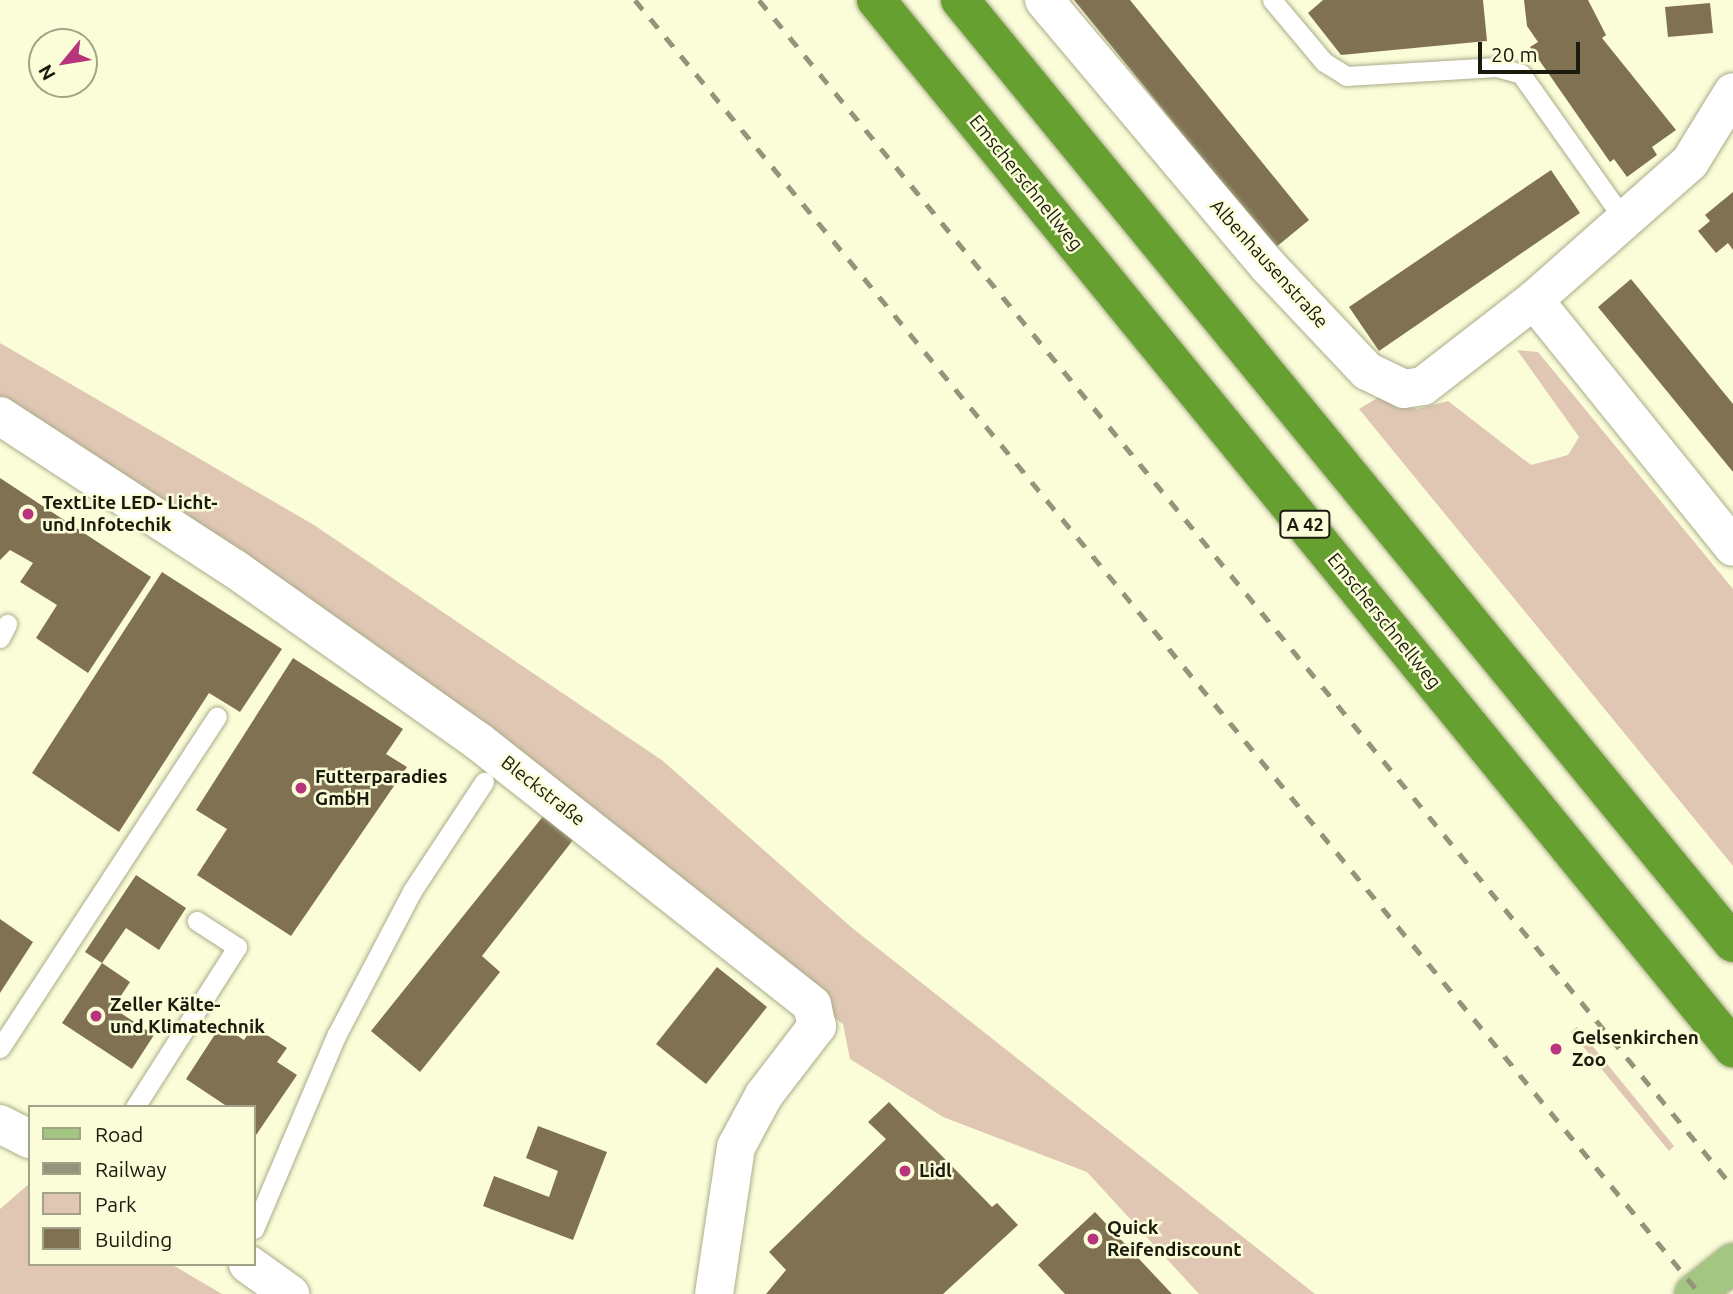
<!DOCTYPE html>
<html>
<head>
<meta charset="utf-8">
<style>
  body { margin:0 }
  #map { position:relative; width:1733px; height:1294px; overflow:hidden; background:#fbfdd9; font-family:Ubuntu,sans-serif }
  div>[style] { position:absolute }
  .green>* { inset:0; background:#dfc7b4 }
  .building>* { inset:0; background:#807153 }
  .roads { filter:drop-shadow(0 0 2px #aaab89) drop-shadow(0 0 2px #aaab89) }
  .service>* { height:19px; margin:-9.5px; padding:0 9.5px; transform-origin:9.5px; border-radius:9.5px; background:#fff }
  .minor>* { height:38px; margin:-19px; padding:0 19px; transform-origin:19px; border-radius:19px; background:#fff }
  .tertiary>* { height:38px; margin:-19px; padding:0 19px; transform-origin:19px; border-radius:19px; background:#fff }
  .primary>* { height:38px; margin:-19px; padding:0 19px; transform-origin:19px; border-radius:19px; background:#a3c683 }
  .motorway>* { height:38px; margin:-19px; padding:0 19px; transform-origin:19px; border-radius:19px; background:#65a030 }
  .rail>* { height:5px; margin-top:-2.5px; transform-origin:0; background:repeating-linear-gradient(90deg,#93947b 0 12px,transparent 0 24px) }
  .dots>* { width:19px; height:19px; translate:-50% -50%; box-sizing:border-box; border:4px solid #fbfdd9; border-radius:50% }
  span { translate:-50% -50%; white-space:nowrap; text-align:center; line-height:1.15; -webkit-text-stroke:5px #fbfdd9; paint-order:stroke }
  .shield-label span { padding:2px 5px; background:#fbfdd9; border:2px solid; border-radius:5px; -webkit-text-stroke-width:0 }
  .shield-label { font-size:18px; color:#1a1a0d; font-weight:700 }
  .street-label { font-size:19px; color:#1a1a0d }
  .poi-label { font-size:19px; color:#1a1a0d; font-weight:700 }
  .left { translate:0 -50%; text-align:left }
  .legend { position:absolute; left:28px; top:1105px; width:228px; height:161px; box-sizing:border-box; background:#fbfdd9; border:2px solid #a1a287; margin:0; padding:9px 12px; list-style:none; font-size:21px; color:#1a1a0d }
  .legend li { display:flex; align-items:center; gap:14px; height:35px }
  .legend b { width:35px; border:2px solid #a1a287 }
  .north { position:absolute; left:28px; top:28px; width:70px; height:70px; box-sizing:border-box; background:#fbfdd9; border:2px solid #a1a287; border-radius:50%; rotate:240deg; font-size:19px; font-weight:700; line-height:28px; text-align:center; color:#1a1a0d }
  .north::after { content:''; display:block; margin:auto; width:24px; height:32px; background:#b8357d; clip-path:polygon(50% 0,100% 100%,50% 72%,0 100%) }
  .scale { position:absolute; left:1478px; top:42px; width:102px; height:32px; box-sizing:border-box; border:4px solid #1a1a0d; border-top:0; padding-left:9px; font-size:21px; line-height:24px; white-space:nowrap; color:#1a1a0d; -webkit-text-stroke:5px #fbfdd9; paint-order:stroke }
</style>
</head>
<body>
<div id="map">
  <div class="green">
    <i style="clip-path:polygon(0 343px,314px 525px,663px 761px,851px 927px,1315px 1294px,1199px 1294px,1087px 1172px,943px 1117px,850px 1059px,843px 1024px,0 407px)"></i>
    <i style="clip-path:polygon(1517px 350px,1538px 352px,1733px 589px,1733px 866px,1359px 409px,1379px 397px,1417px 409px,1448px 401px,1531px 465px,1568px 455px,1579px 437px)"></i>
    <i style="clip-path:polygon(1577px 1027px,1674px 1146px,1669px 1151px,1571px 1032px)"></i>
    <i style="clip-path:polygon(30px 1183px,30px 1264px,171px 1264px,222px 1294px,0 1294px,0 1209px)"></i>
  </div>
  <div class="building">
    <i style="clip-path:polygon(1074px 0,1130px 0,1309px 220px,1275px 248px)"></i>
    <i style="clip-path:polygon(1323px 0,1483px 0,1487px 41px,1341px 55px,1308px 13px)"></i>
    <i style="clip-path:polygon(1524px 0,1588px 0,1606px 35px,1602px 38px,1676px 130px,1652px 147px,1657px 155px,1627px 177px,1614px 159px,1610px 162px,1530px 47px,1538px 42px,1527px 26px)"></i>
    <i style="clip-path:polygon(1710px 3px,1713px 33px,1668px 37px,1665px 7px)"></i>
    <i style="clip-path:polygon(1551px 170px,1580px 213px,1379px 351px,1349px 307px)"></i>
    <i style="clip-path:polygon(1733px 192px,1733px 250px,1728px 243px,1716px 253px,1698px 231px,1710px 221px,1705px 215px)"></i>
    <i style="clip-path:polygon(1631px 279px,1733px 404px,1733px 472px,1598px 307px)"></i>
    <i style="clip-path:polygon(0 478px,151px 577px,88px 673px,36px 638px,57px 605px,20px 582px,33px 563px,10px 550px,0 560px)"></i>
    <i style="clip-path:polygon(162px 572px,282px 649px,240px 712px,209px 693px,119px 832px,32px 773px)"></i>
    <i style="clip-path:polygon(293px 658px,403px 729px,386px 754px,407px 767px,291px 936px,197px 875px,227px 829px,196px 810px)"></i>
    <i style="clip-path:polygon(548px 810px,577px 835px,482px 956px,500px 972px,420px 1072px,371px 1031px)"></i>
    <i style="clip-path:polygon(136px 875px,186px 908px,159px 950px,126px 928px,102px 963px,85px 952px)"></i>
    <i style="clip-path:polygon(0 919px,33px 942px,0 993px)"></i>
    <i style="clip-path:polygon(102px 963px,130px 982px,113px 1008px,154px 1035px,132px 1069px,62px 1023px)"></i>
    <i style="clip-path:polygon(717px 967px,767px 1007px,706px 1084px,656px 1044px)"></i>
    <i style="clip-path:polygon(221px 1025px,244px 1040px,253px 1026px,287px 1048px,277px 1062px,297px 1075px,254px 1138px,254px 1107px,228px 1107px,186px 1079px)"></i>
    <i style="clip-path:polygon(889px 1102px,992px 1207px,997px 1203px,1018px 1225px,943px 1294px,766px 1294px,786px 1270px,769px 1252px,886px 1139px,868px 1122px)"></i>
    <i style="clip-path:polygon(538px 1126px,607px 1152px,573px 1240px,483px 1206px,494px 1176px,549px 1197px,558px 1171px,526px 1158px)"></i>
    <i style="clip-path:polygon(1095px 1212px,1172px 1294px,1065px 1294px,1038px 1265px)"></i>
  </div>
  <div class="roads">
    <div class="service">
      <i style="left:1272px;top:0;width:81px;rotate:50deg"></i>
      <i style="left:1324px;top:62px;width:26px;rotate:32deg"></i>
      <i style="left:1346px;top:76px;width:151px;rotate:-3.4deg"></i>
      <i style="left:1497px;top:67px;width:25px;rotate:16deg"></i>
      <i style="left:1521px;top:74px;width:180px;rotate:54.7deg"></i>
      <i style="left:0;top:638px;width:16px;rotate:-63deg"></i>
      <i style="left:0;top:1048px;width:396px;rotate:-56.8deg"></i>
      <i style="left:135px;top:1107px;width:190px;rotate:-57.5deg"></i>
      <i style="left:237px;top:947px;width:48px;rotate:-147deg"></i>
      <i style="left:254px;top:1229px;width:210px;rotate:-67deg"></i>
      <i style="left:336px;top:1036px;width:164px;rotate:-62.3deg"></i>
      <i style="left:412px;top:891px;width:131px;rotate:-56.6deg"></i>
    </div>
    <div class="minor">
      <i style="left:1044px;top:0;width:348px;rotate:49.9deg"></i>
      <i style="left:1268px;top:266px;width:144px;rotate:46.7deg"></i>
      <i style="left:1367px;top:371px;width:41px;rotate:25.9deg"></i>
      <i style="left:1404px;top:389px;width:19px;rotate:-9deg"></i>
      <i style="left:1423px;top:386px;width:140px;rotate:-37.8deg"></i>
      <i style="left:1534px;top:300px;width:317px;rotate:51.1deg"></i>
      <i style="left:1534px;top:300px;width:208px;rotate:-41.5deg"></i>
      <i style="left:1690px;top:162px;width:82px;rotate:-58.4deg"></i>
      <i style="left:0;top:416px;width:280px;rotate:33.1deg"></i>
      <i style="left:235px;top:569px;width:298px;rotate:35.3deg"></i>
      <i style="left:478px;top:741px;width:426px;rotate:38.3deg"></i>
      <i style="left:812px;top:1005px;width:22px;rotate:77deg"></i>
      <i style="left:817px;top:1026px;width:87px;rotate:127.5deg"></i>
      <i style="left:764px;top:1095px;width:59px;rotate:118.3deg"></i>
      <i style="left:736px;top:1147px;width:149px;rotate:98.5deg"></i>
    </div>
    <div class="tertiary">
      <i style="left:0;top:1124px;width:34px;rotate:27deg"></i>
      <i style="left:248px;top:1264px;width:52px;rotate:35.5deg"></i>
    </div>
    <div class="primary">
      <i style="left:1694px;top:1294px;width:50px;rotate:-38.5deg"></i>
    </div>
    <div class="motorway">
      <i style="left:876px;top:0;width:1354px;rotate:50.73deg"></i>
      <i style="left:960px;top:0;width:1219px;rotate:50.66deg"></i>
    </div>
  </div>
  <div class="rail">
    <i style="left:635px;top:0;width:1676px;rotate:50.54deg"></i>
    <i style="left:759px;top:0;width:1535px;rotate:50.63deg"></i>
  </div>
  <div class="dots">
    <i style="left:28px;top:514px;background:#b8357d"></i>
    <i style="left:301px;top:788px;background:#b8357d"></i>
    <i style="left:96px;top:1016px;background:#b8357d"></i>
    <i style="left:1556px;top:1049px;background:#b8357d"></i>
    <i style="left:905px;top:1171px;background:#b8357d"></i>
    <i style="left:1093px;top:1239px;background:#b8357d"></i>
  </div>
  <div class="shield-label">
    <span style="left:1305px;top:524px">A 42</span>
  </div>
  <div class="street-label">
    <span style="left:1026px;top:183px;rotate:51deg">Emscherschnellweg</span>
    <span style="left:1269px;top:264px;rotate:48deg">Albenhausenstraße</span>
    <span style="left:1384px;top:621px;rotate:51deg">Emscherschnellweg</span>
    <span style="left:543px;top:791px;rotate:38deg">Bleckstraße</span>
  </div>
  <div class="poi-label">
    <span class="left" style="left:42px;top:514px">TextLite LED- Licht-<br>und Infotechik</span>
    <span class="left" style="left:315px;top:788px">Futterparadies<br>GmbH</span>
    <span class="left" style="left:110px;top:1016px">Zeller Kälte-<br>und Klimatechnik</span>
    <span class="left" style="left:1572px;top:1049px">Gelsenkirchen<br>Zoo</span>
    <span class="left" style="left:919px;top:1171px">Lidl</span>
    <span class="left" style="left:1107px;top:1239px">Quick<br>Reifendiscount</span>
  </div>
  <ul class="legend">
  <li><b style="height:9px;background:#a3c683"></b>Road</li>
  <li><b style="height:9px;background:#93947b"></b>Railway</li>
  <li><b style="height:19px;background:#dfc7b4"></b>Park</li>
  <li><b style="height:19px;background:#807153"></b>Building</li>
  </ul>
  <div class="north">N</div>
  <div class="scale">20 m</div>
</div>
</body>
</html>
